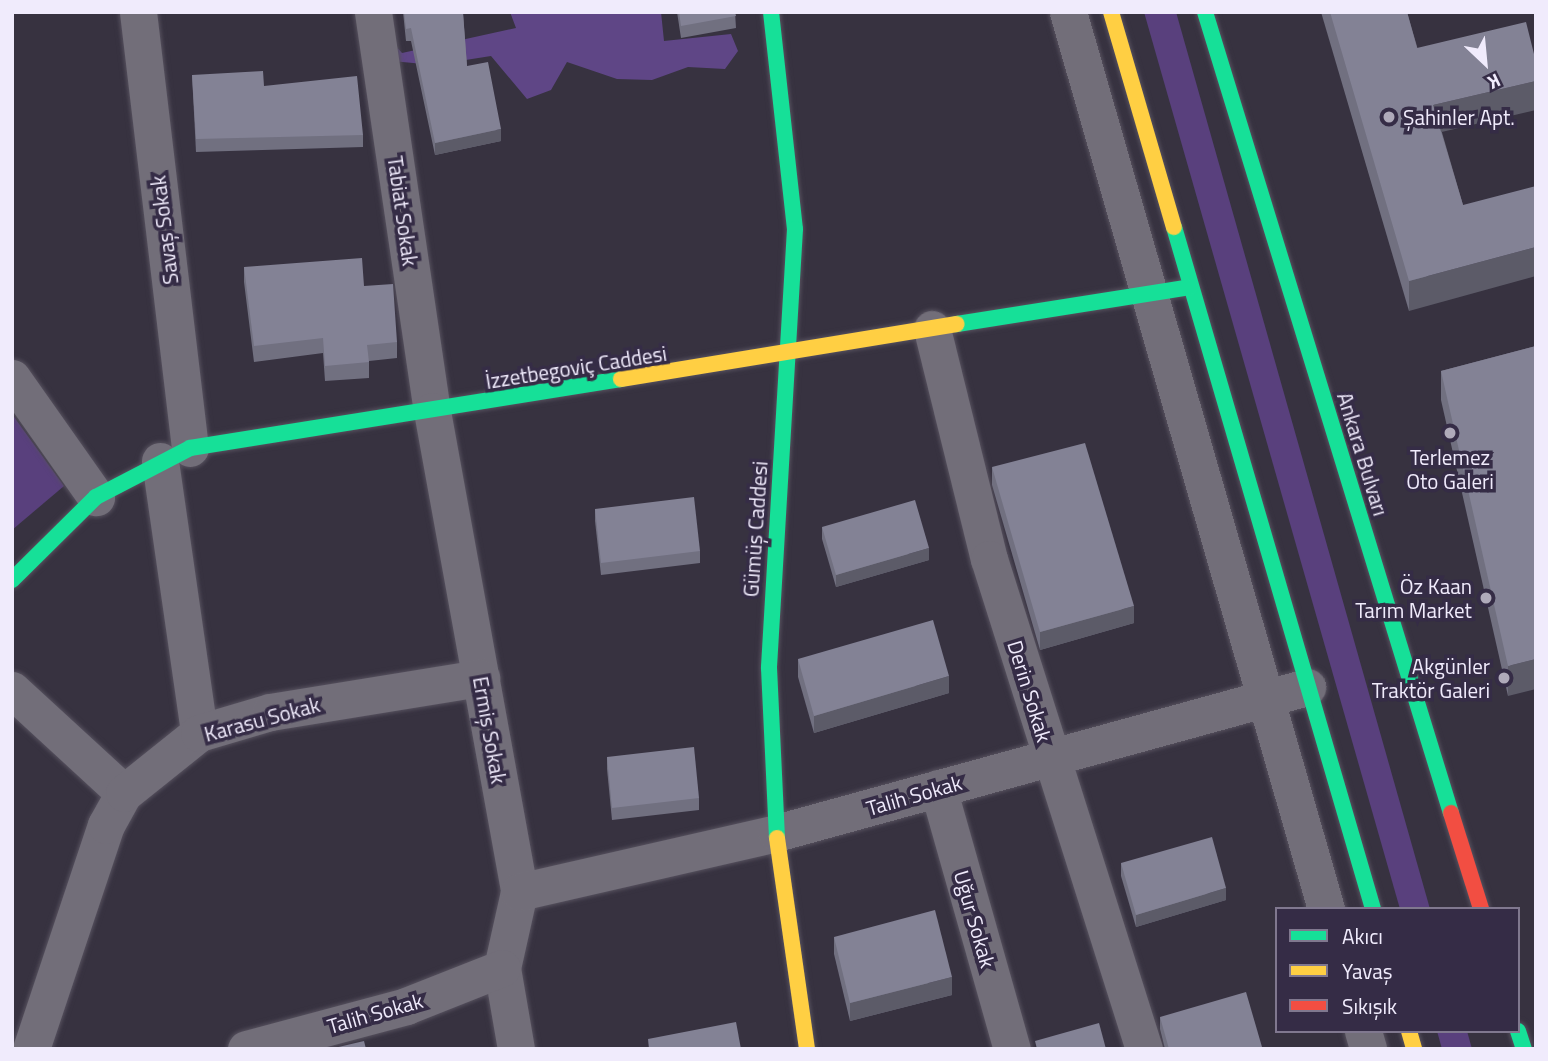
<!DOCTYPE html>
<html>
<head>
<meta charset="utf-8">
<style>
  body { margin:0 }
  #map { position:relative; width:1548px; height:1061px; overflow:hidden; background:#373240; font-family:"Titillium Web",sans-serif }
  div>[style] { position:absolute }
  .green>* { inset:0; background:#59407d }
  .forest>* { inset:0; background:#5f4686 }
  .roads { filter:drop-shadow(0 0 2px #56515e) drop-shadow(0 0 2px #56515e) }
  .street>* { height:37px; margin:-18.5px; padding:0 18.5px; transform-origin:18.5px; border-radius:18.5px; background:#726e79 }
  .fast>* { height:16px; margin:-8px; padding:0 8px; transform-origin:8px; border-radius:8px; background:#16e098 }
  .slow>* { height:16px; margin:-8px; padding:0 8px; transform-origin:8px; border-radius:8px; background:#ffcf43 }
  .jam>* { height:16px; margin:-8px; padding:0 8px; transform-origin:8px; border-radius:8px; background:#f24e42 }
  .wall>* { inset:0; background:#717080 }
  .shaded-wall>* { inset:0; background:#5c5b68 }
  .building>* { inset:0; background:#838295 }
  .dots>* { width:19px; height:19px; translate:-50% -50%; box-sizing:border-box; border:4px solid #352c46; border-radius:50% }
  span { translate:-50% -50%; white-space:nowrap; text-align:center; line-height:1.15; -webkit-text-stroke:7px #352c46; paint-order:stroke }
  .poi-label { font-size:21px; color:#f0ebfc }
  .left { translate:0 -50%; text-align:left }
  .right { translate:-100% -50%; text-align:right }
  .street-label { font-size:21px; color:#f0ebfc }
  .frame { position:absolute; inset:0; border:14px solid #f0ebfc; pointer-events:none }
  .legend { position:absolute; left:1275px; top:907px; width:245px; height:126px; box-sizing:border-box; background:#352c46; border:2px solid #80788f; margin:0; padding:9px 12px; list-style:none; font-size:21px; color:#f0ebfc }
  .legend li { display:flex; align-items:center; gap:14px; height:35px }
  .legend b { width:35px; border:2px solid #80788f }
  .north { position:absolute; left:1450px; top:28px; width:70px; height:70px; -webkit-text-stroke:5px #352c46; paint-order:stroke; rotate:154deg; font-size:19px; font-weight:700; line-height:28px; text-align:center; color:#f0ebfc }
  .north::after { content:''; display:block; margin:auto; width:24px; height:32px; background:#f0ebfc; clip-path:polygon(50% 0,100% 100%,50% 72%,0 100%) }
</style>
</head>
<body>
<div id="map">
  <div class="green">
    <i style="clip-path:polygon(1144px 12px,1176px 12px,1430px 909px,1400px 909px)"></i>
    <i style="clip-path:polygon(12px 414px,64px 486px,12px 530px)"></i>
    <i style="clip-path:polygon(1437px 1031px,1467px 1031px,1472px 1049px,1442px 1049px)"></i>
  </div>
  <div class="forest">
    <i style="clip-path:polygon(374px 12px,392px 12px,394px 44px,402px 53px,516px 28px,510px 12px,661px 12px,664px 41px,731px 34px,738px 51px,725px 69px,688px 67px,652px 80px,617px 79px,567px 62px,551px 90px,527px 99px,491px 56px,434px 65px,392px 61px)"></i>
  </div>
  <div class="roads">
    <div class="street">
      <i style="left:138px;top:12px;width:439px;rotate:83.2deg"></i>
      <i style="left:373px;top:12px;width:403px;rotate:81.6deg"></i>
      <i style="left:432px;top:411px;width:489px;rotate:79.7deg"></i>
      <i style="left:519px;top:892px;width:78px;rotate:102.6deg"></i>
      <i style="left:502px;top:968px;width:82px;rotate:80.2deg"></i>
      <i style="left:1068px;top:12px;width:933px;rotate:73.95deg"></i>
      <i style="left:932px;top:329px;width:237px;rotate:76.1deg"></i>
      <i style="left:989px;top:559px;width:514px;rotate:72.45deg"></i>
      <i style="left:12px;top:378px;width:146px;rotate:54.8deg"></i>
      <i style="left:160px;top:461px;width:275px;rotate:81.8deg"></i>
      <i style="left:12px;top:690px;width:152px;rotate:42.6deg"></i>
      <i style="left:938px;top:788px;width:271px;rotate:74.2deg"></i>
      <i style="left:519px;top:892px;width:264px;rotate:-12.9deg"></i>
      <i style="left:776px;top:833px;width:551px;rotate:-15.37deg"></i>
      <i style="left:1363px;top:1031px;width:19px;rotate:74deg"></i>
      <i style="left:31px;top:1049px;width:236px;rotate:-71.5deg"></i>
      <i style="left:106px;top:825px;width:37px;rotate:-61deg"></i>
      <i style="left:124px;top:793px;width:96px;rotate:-38.7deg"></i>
      <i style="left:199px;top:733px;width:74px;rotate:-16.5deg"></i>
      <i style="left:270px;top:712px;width:214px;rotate:-9.2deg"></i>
      <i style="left:246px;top:1049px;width:166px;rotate:-15deg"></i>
      <i style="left:406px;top:1006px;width:103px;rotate:-21.6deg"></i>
    </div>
    <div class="fast">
      <i style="left:771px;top:12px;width:218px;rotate:83.7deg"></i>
      <i style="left:795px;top:229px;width:440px;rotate:93.4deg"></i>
      <i style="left:769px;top:668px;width:170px;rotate:87.3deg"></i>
      <i style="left:1205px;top:12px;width:838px;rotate:72.93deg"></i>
      <i style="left:1174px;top:227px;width:710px;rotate:73.73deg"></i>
      <i style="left:957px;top:324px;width:236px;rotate:-9deg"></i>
      <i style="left:12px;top:580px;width:118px;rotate:-44.7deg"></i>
      <i style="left:96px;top:497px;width:106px;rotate:-27.5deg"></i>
      <i style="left:190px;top:448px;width:436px;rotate:-9.1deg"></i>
      <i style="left:1518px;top:1031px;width:19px;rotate:72deg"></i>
    </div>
    <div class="slow">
      <i style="left:1111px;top:12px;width:224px;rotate:73.7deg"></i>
      <i style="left:621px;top:379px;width:340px;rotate:-9.3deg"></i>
      <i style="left:777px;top:838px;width:213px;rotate:81.9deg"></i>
      <i style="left:1409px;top:1031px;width:19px;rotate:74deg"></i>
    </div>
    <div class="jam">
      <i style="left:1451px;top:813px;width:101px;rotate:72.6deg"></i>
    </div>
  </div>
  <div class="wall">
    <i style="clip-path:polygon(403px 12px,472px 12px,472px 13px,463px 14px,467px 66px,501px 141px,435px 155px,411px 41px,406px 41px)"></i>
    <i style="clip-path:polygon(677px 12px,735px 12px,736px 28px,681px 38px)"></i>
    <i style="clip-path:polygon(1321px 12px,1407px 12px,1463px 205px,1409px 311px)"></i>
    <i style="clip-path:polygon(192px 75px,264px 86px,363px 135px,363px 147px,196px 152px)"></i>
    <i style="clip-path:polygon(244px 267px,364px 286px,397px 342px,397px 358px,369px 361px,369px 378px,325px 381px,323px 353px,254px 362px,244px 282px)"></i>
    <i style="clip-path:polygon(1536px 346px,1508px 696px,1441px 400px,1441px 371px)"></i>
    <i style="clip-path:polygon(992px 467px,1134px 623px,1040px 650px,992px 485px)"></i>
    <i style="clip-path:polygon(595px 509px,700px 551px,700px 563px,601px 575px,595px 521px)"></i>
    <i style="clip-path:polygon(822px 527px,929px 560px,836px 587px,822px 539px)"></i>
    <i style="clip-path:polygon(798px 659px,949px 693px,814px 733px,798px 677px)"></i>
    <i style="clip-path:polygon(607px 757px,699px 798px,699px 810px,612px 820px,607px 769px)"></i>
    <i style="clip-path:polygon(1121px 863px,1226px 900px,1136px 927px,1121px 876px)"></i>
    <i style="clip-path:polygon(834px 937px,952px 995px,850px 1021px,834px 954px)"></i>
    <i style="clip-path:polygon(1160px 1017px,1262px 1049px,1165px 1049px,1160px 1029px)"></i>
  </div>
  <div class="shaded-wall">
    <i style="clip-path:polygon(1536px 81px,1536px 110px,1433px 134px,1433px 105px)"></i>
    <i style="clip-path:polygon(501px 129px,501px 141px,435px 155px,435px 143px)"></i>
    <i style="clip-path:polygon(1536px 247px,1536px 276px,1409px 311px,1409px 281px)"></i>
    <i style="clip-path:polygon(929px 548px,929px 560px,836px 587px,836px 575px)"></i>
    <i style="clip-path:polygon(1134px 606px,1134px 623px,1040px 650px,1040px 632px)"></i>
    <i style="clip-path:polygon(1536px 659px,1536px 689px,1508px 696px,1508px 666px)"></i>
    <i style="clip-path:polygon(949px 676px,949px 693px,814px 733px,814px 716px)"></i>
    <i style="clip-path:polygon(1226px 888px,1226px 900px,1136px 927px,1136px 915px)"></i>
    <i style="clip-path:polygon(952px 977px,952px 995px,850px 1021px,850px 1003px)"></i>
  </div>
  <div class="building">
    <i style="clip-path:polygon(404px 12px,463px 12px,467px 66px,488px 62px,501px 129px,435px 143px,411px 28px,406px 29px)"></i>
    <i style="clip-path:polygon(679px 12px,735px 12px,736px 16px,681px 26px)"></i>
    <i style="clip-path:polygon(1330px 12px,1407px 12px,1417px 48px,1526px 22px,1536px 62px,1536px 81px,1433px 105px,1463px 205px,1536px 186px,1536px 247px,1409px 281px)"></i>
    <i style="clip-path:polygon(263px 71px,264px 86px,357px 76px,363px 135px,196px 139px,192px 75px)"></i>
    <i style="clip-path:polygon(362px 258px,364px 286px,393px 284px,397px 342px,367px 345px,369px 362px,325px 366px,323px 338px,254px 346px,244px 267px)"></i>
    <i style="clip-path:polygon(1536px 346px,1536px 659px,1508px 666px,1441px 371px)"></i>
    <i style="clip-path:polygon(1085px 443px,1134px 606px,1040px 632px,992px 467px)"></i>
    <i style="clip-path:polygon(694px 497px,700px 551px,601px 563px,595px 509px)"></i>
    <i style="clip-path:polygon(915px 500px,929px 548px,836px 575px,822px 527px)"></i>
    <i style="clip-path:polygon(933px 620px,949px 676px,814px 716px,798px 659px)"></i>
    <i style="clip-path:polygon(694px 747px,699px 798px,612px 808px,607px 757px)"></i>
    <i style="clip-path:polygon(1212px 837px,1226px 888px,1136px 915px,1121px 863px)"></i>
    <i style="clip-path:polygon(935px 910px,952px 977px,850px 1003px,834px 937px)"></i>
    <i style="clip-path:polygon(1246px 992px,1262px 1047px,1257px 1049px,1169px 1049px,1160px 1017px)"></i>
    <i style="clip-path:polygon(736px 1022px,741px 1049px,649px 1049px,648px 1039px)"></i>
    <i style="clip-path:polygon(1099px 1023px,1106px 1049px,1037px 1049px,1035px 1041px)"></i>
    <i style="clip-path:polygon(364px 1041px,366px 1049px,330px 1049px)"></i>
  </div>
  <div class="dots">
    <i style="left:1389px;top:117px;background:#afaaba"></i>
    <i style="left:1450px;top:433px;background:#afaaba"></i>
    <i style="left:1486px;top:598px;background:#afaaba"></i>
    <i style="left:1504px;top:678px;background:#afaaba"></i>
  </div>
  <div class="poi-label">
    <span class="left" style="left:1403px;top:117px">Şahinler Apt.</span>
    <span style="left:1450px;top:469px">Terlemez<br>Oto Galeri</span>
    <span class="right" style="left:1472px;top:598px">Öz Kaan<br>Tarım Market</span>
    <span class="right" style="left:1490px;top:678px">Akgünler<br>Traktör Galeri</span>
  </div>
  <div class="street-label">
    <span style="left:403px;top:211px;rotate:82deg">Tabiat Sokak</span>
    <span style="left:164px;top:230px;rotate:-97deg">Savaş Sokak</span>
    <span style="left:576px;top:367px;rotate:-9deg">İzzetbegoviç Caddesi</span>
    <span style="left:1363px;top:454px;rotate:73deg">Ankara Bulvarı</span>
    <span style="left:755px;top:529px;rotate:-86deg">Gümüş Caddesi</span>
    <span style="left:1030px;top:691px;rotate:73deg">Derin Sokak</span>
    <span style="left:262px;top:719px;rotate:-15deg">Karasu Sokak</span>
    <span style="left:490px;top:730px;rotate:80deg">Ermiş Sokak</span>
    <span style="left:914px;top:795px;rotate:-16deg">Talih Sokak</span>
    <span style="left:975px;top:919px;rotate:74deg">Uğur Sokak</span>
    <span style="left:375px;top:1013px;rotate:-16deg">Talih Sokak</span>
  </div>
  <div class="frame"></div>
  <ul class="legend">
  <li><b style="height:9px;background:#16e098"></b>Akıcı</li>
  <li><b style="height:9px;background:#ffcf43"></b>Yavaş</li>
  <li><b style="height:9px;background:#f24e42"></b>Sıkışık</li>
  </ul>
  <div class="north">K</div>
</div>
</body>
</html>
